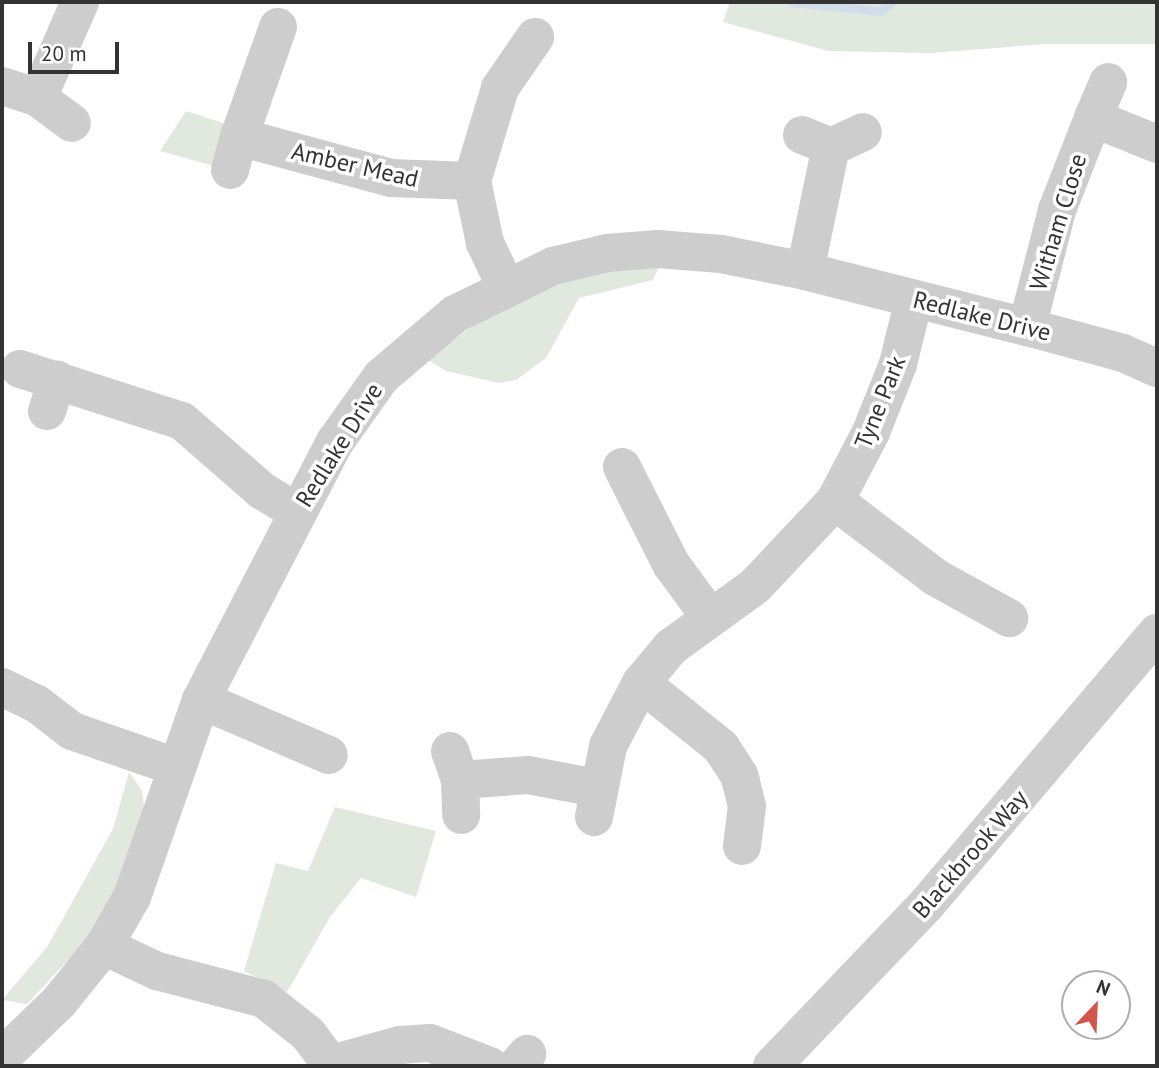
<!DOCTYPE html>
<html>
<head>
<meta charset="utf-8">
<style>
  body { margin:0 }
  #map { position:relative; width:1159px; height:1068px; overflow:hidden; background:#fff; font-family:"PT Sans",sans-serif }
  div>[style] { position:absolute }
  .green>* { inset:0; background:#e1e8dd }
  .stream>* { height:9px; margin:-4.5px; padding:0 4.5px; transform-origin:4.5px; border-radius:4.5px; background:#d2ddeb }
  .minor>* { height:38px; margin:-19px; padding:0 19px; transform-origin:19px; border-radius:19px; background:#cdcdcd }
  span { translate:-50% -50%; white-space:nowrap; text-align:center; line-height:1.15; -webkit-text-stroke:7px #fff; paint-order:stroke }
  .street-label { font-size:24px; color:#333 }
  .frame { position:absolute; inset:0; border:4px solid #333; pointer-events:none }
  .north { position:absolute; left:1061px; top:970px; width:70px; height:70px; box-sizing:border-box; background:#fff; border:2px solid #adadad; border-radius:50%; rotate:23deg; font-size:19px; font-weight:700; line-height:28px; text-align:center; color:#333 }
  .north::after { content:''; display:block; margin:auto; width:24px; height:32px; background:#d3564c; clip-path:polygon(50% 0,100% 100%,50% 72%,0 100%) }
  .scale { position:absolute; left:28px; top:42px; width:91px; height:32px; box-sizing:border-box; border:4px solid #333; border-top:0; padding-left:9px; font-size:21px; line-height:24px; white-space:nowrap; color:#333; -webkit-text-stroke:5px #fff; paint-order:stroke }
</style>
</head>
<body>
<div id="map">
  <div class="green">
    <i style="clip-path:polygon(730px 2px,1157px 2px,1157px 44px,1045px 44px,931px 53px,828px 51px,723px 22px)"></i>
    <i style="clip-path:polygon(186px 111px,226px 124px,214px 166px,160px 151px)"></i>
    <i style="clip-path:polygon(660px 265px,653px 280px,579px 298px,546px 358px,516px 380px,499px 383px,446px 371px,427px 359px,482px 319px,532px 295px,584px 275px)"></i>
    <i style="clip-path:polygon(129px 772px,142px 791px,145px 815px,118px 890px,84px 943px,27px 1004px,2px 1000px,47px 947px,113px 829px)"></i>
    <i style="clip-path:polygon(335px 807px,436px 831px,416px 897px,361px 878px,330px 917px,287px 992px,244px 971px,276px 863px,308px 871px)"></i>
  </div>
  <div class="stream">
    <i style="left:792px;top:2px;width:88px;rotate:5.8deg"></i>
    <i style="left:880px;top:11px;width:15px;rotate:-37deg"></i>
  </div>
  <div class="minor">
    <i style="left:278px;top:27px;width:117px;rotate:109.5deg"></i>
    <i style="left:239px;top:137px;width:157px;rotate:15.1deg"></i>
    <i style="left:391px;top:178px;width:81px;rotate:2.1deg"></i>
    <i style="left:2px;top:86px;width:38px;rotate:18deg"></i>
    <i style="left:38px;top:98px;width:105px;rotate:-66.4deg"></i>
    <i style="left:38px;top:98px;width:42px;rotate:36.3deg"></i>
    <i style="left:1093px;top:118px;width:39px;rotate:-67deg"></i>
    <i style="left:802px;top:135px;width:31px;rotate:22deg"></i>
    <i style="left:831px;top:147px;width:35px;rotate:-25deg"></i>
    <i style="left:230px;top:170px;width:34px;rotate:-75deg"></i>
    <i style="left:805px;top:271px;width:127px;rotate:-78.2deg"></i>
    <i style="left:506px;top:287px;width:49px;rotate:-115.5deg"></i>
    <i style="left:485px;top:243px;width:63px;rotate:-101.8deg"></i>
    <i style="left:472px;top:181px;width:97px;rotate:-73.2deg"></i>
    <i style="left:500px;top:88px;width:62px;rotate:-55.5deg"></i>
    <i style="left:1027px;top:327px;width:121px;rotate:-75.6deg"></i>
    <i style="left:1057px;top:210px;width:99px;rotate:-68.6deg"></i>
    <i style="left:1093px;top:118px;width:69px;rotate:22.1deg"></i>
    <i style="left:20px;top:369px;width:170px;rotate:17.8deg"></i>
    <i style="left:182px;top:421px;width:105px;rotate:41.1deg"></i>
    <i style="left:261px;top:490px;width:42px;rotate:31.4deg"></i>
    <i style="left:47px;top:411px;width:33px;rotate:-72deg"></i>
    <i style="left:622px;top:467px;width:109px;rotate:63.2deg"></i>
    <i style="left:671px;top:564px;width:66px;rotate:53.7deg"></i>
    <i style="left:835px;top:501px;width:126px;rotate:37.2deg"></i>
    <i style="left:935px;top:577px;width:85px;rotate:29deg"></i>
    <i style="left:2px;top:687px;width:39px;rotate:26deg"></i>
    <i style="left:37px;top:704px;width:44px;rotate:37.6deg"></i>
    <i style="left:72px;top:731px;width:110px;rotate:19.1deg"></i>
    <i style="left:201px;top:700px;width:139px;rotate:23.3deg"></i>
    <i style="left:450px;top:751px;width:31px;rotate:71deg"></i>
    <i style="left:460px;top:780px;width:35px;rotate:88deg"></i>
    <i style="left:460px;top:780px;width:68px;rotate:-4.2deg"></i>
    <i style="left:528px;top:775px;width:70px;rotate:10.7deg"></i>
    <i style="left:594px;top:817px;width:72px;rotate:-78.8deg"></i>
    <i style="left:608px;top:746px;width:71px;rotate:-62.4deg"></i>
    <i style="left:742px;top:846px;width:40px;rotate:-82.9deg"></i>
    <i style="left:747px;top:806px;width:32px;rotate:-104deg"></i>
    <i style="left:739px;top:775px;width:33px;rotate:-123deg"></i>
    <i style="left:721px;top:747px;width:102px;rotate:-141.3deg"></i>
    <i style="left:641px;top:683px;width:47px;rotate:-50.2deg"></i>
    <i style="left:671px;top:647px;width:104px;rotate:-36deg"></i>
    <i style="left:755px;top:586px;width:117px;rotate:-46.7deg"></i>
    <i style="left:835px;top:501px;width:78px;rotate:-62.4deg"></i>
    <i style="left:871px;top:432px;width:73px;rotate:-68.3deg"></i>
    <i style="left:898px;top:364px;width:67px;rotate:-76.2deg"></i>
    <i style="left:104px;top:946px;width:59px;rotate:25.3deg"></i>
    <i style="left:157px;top:971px;width:111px;rotate:14.7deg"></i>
    <i style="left:264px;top:999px;width:56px;rotate:38.5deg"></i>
    <i style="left:308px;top:1034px;width:40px;rotate:53deg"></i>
    <i style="left:2px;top:1057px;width:79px;rotate:-44deg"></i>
    <i style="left:59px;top:1002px;width:72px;rotate:-51.2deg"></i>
    <i style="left:104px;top:946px;width:56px;rotate:-60.3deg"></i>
    <i style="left:132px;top:897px;width:209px;rotate:-70.7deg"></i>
    <i style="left:201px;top:700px;width:291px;rotate:-62.6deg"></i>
    <i style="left:335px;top:442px;width:80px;rotate:-54.7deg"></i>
    <i style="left:381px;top:377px;width:97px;rotate:-40.4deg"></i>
    <i style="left:455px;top:314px;width:109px;rotate:-26.1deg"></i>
    <i style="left:553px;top:266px;width:56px;rotate:-13.5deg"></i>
    <i style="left:607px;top:253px;width:51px;rotate:-4.5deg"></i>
    <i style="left:658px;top:249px;width:63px;rotate:4.5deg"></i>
    <i style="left:721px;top:254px;width:86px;rotate:11.4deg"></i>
    <i style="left:805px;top:271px;width:229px;rotate:14.2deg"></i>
    <i style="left:1027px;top:327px;width:99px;rotate:15.2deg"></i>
    <i style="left:1123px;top:353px;width:37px;rotate:24deg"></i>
    <i style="left:331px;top:1064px;width:72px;rotate:-15.4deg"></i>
    <i style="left:400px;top:1045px;width:30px;rotate:-4deg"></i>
    <i style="left:430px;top:1043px;width:64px;rotate:21deg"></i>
    <i style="left:517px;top:1066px;width:16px;rotate:-50deg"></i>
    <i style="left:772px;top:1066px;width:223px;rotate:-46.3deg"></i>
    <i style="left:926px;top:905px;width:357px;rotate:-49.7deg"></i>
  </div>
  <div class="street-label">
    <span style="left:355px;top:165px;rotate:13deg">Amber Mead</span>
    <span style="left:1058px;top:222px;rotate:-73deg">Witham Close</span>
    <span style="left:982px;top:316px;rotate:14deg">Redlake Drive</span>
    <span style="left:880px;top:402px;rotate:-68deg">Tyne Park</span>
    <span style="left:339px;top:445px;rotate:-58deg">Redlake Drive</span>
    <span style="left:970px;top:854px;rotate:-49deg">Blackbrook Way</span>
  </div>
  <div class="frame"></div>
  <div class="north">N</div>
  <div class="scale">20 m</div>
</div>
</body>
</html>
